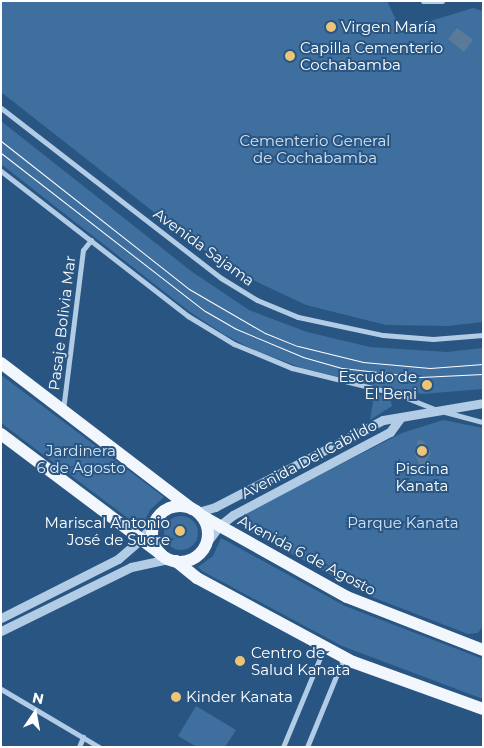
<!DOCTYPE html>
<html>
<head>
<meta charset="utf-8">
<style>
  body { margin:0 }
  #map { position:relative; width:484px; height:748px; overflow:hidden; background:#295582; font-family:Montserrat,sans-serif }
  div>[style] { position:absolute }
  .green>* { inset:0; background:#3e6f9f }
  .round { border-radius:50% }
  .water>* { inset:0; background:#5b7a99 }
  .minor>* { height:5px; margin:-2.5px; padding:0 2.5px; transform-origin:2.5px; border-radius:2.5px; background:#b2cce6 }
  .tertiary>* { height:9px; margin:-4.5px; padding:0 4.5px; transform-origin:4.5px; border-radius:4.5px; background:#b2cce6 }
  .primary>* { height:12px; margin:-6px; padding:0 6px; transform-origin:6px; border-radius:6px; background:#f2f7fd }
  .primary>.ring { margin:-6px; padding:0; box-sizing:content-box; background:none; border:12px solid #f2f7fd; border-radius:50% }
  .tram>* { height:1px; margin:-0.5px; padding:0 0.5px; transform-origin:0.5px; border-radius:0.5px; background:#fff }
  .dots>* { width:14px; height:14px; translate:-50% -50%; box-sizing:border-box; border:2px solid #295582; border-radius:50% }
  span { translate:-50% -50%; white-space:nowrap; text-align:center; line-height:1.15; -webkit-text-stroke:4px #295582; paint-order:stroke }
  .poi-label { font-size:15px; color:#fff }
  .left { translate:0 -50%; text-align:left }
  .right { translate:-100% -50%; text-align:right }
  .park-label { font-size:15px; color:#d5e5f5 }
  .street-label { font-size:15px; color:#fff }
  .frame { position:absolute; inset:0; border:2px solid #fff; pointer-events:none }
  .north { position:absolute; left:10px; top:688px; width:50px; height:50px; -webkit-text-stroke:4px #295582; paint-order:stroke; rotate:12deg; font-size:14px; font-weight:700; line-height:20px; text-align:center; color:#fff }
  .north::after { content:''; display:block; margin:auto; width:18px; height:22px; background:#fff; clip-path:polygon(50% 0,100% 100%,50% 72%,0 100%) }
</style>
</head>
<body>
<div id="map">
  <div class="green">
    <i style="clip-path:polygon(1px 1px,387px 1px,401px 30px,473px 8px,483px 11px,483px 322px,448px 326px,386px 325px,306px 305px,232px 270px,183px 235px,1px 92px)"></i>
    <i style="clip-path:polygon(1px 121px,191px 271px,249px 310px,307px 332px,370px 347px,447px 352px,483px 348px,483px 389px,422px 394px,389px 389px,302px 368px,252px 349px,225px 335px,190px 312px,1px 164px)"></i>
    <i style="clip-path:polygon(1px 375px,164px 497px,150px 510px,141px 528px,1px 423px)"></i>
    <i style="clip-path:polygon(365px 391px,390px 397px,392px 406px,370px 420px,373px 402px)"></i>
    <i style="clip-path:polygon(443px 420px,483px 428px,483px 626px,478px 633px,468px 634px,372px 597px,245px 529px,243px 519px,247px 512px,402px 433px)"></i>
    <i class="round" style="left:164px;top:516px;width:34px;height:34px"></i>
    <i style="clip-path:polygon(221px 538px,345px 606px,483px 659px,483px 699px,342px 646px,202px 571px,198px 567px,213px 556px)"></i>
    <i style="clip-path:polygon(196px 706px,236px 730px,225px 747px,197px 747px,178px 736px)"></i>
  </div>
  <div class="water">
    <i style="clip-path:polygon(457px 28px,473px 40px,464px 52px,448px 39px)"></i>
    <i style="clip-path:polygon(418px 440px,424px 441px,431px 453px,424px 465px,420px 465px,415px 455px)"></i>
  </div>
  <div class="minor">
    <i style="left:423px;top:1px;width:19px"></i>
    <i style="left:1px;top:108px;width:278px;rotate:37.7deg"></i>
    <i style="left:221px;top:278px;width:42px;rotate:31.4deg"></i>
    <i style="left:257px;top:300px;width:44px;rotate:22.5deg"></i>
    <i style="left:298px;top:317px;width:87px;rotate:12deg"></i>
    <i style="left:383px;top:335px;width:50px;rotate:4.6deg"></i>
    <i style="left:433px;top:339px;width:50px;rotate:-4.6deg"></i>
    <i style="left:1px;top:171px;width:237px;rotate:37.8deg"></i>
    <i style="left:188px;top:316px;width:54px;rotate:31.3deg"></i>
    <i style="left:234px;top:344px;width:63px;rotate:22.5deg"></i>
    <i style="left:292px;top:368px;width:108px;rotate:13.9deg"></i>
    <i style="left:397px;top:394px;width:43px;rotate:21.8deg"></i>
    <i style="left:63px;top:410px;width:161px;rotate:-82.9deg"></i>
    <i style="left:83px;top:250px;width:13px;rotate:-51deg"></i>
    <i style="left:445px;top:412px;width:39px;rotate:15deg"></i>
    <i style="left:1px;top:689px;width:114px;rotate:30.6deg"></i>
    <i style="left:79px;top:747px;width:11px;rotate:-68deg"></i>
    <i style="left:283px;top:747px;width:107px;rotate:-67.5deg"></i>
    <i style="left:307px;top:747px;width:97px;rotate:-67.7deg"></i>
  </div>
  <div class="tertiary">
    <i style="left:198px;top:512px;width:18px;rotate:-16deg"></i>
    <i style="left:215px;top:507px;width:189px;rotate:-27.4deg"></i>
    <i style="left:383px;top:420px;width:101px;rotate:-9.6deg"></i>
    <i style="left:207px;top:542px;width:20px;rotate:-53deg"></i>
    <i style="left:219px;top:526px;width:18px;rotate:-38deg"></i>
    <i style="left:233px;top:515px;width:178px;rotate:-27.9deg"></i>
    <i style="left:390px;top:432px;width:17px;rotate:-54deg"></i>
    <i style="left:1px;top:618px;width:131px;rotate:-26.8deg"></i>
    <i style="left:118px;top:559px;width:30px;rotate:-41deg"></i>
    <i style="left:141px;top:539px;width:28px;rotate:-52deg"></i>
    <i style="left:1px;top:631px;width:145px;rotate:-26.2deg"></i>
    <i style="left:131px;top:567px;width:39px;rotate:-12deg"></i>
  </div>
  <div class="primary">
    <i style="left:1px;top:363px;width:240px;rotate:37.4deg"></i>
    <i style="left:1px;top:434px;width:200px;rotate:36.9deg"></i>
    <i class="ring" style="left:152px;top:506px;width:44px;height:44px"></i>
    <i style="left:202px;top:516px;width:166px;rotate:29.2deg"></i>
    <i style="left:347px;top:597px;width:146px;rotate:21.3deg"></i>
    <i style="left:176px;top:561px;width:27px;rotate:39deg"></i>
    <i style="left:197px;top:578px;width:177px;rotate:28.3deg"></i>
    <i style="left:353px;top:662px;width:138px;rotate:19.9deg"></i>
  </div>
  <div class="tram">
    <i style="left:1px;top:141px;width:239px;rotate:38.2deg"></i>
    <i style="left:189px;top:289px;width:88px;rotate:30.1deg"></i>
    <i style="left:265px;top:333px;width:35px;rotate:22deg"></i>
    <i style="left:298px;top:346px;width:67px;rotate:13.8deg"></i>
    <i style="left:363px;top:362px;width:67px;rotate:5.1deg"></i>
    <i style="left:430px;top:368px;width:53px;rotate:-4.3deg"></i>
    <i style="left:1px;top:153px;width:258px;rotate:37.8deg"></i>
    <i style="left:205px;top:311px;width:34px;rotate:30deg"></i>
    <i style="left:234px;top:328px;width:75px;rotate:22.8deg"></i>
    <i style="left:303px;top:357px;width:41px;rotate:15.8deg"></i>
    <i style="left:342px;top:368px;width:79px;rotate:6.6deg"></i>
    <i style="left:420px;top:377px;width:63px;rotate:-2.7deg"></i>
  </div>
  <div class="dots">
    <i style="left:331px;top:27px;background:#edc579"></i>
    <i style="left:290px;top:56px;background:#edc579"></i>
    <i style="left:427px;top:385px;background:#edc579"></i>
    <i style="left:422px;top:451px;background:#edc579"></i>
    <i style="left:180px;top:531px;background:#edc579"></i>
    <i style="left:240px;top:661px;background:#edc579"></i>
    <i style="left:176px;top:697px;background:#edc579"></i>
  </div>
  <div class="poi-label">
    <span class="left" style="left:341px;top:27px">Virgen María</span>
    <span class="left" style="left:300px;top:56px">Capilla Cementerio<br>Cochabamba</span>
    <span class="right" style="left:417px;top:385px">Escudo de<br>El Beni</span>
    <span style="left:422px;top:477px">Piscina<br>Kanata</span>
    <span class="right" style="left:170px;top:531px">Mariscal Antonio<br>José de Sucre</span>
    <span class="left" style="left:251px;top:661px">Centro de<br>Salud Kanata</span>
    <span class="left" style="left:186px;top:697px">Kinder Kanata</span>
  </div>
  <div class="park-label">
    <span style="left:315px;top:149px">Cementerio General<br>de Cochabamba</span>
    <span style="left:81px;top:459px">Jardinera<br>6 de Agosto</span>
    <span style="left:403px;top:523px">Parque Kanata</span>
  </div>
  <div class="street-label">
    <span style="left:204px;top:247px;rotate:36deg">Avenida Sajama</span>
    <span style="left:62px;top:323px;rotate:-83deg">Pasaje Bolivia Mar</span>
    <span style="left:309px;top:459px;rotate:-28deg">Avenida Del Cabildo</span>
    <span style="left:307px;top:555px;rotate:28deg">Avenida 6 de Agosto</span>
  </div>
  <div class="frame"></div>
  <div class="north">N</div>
</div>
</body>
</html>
